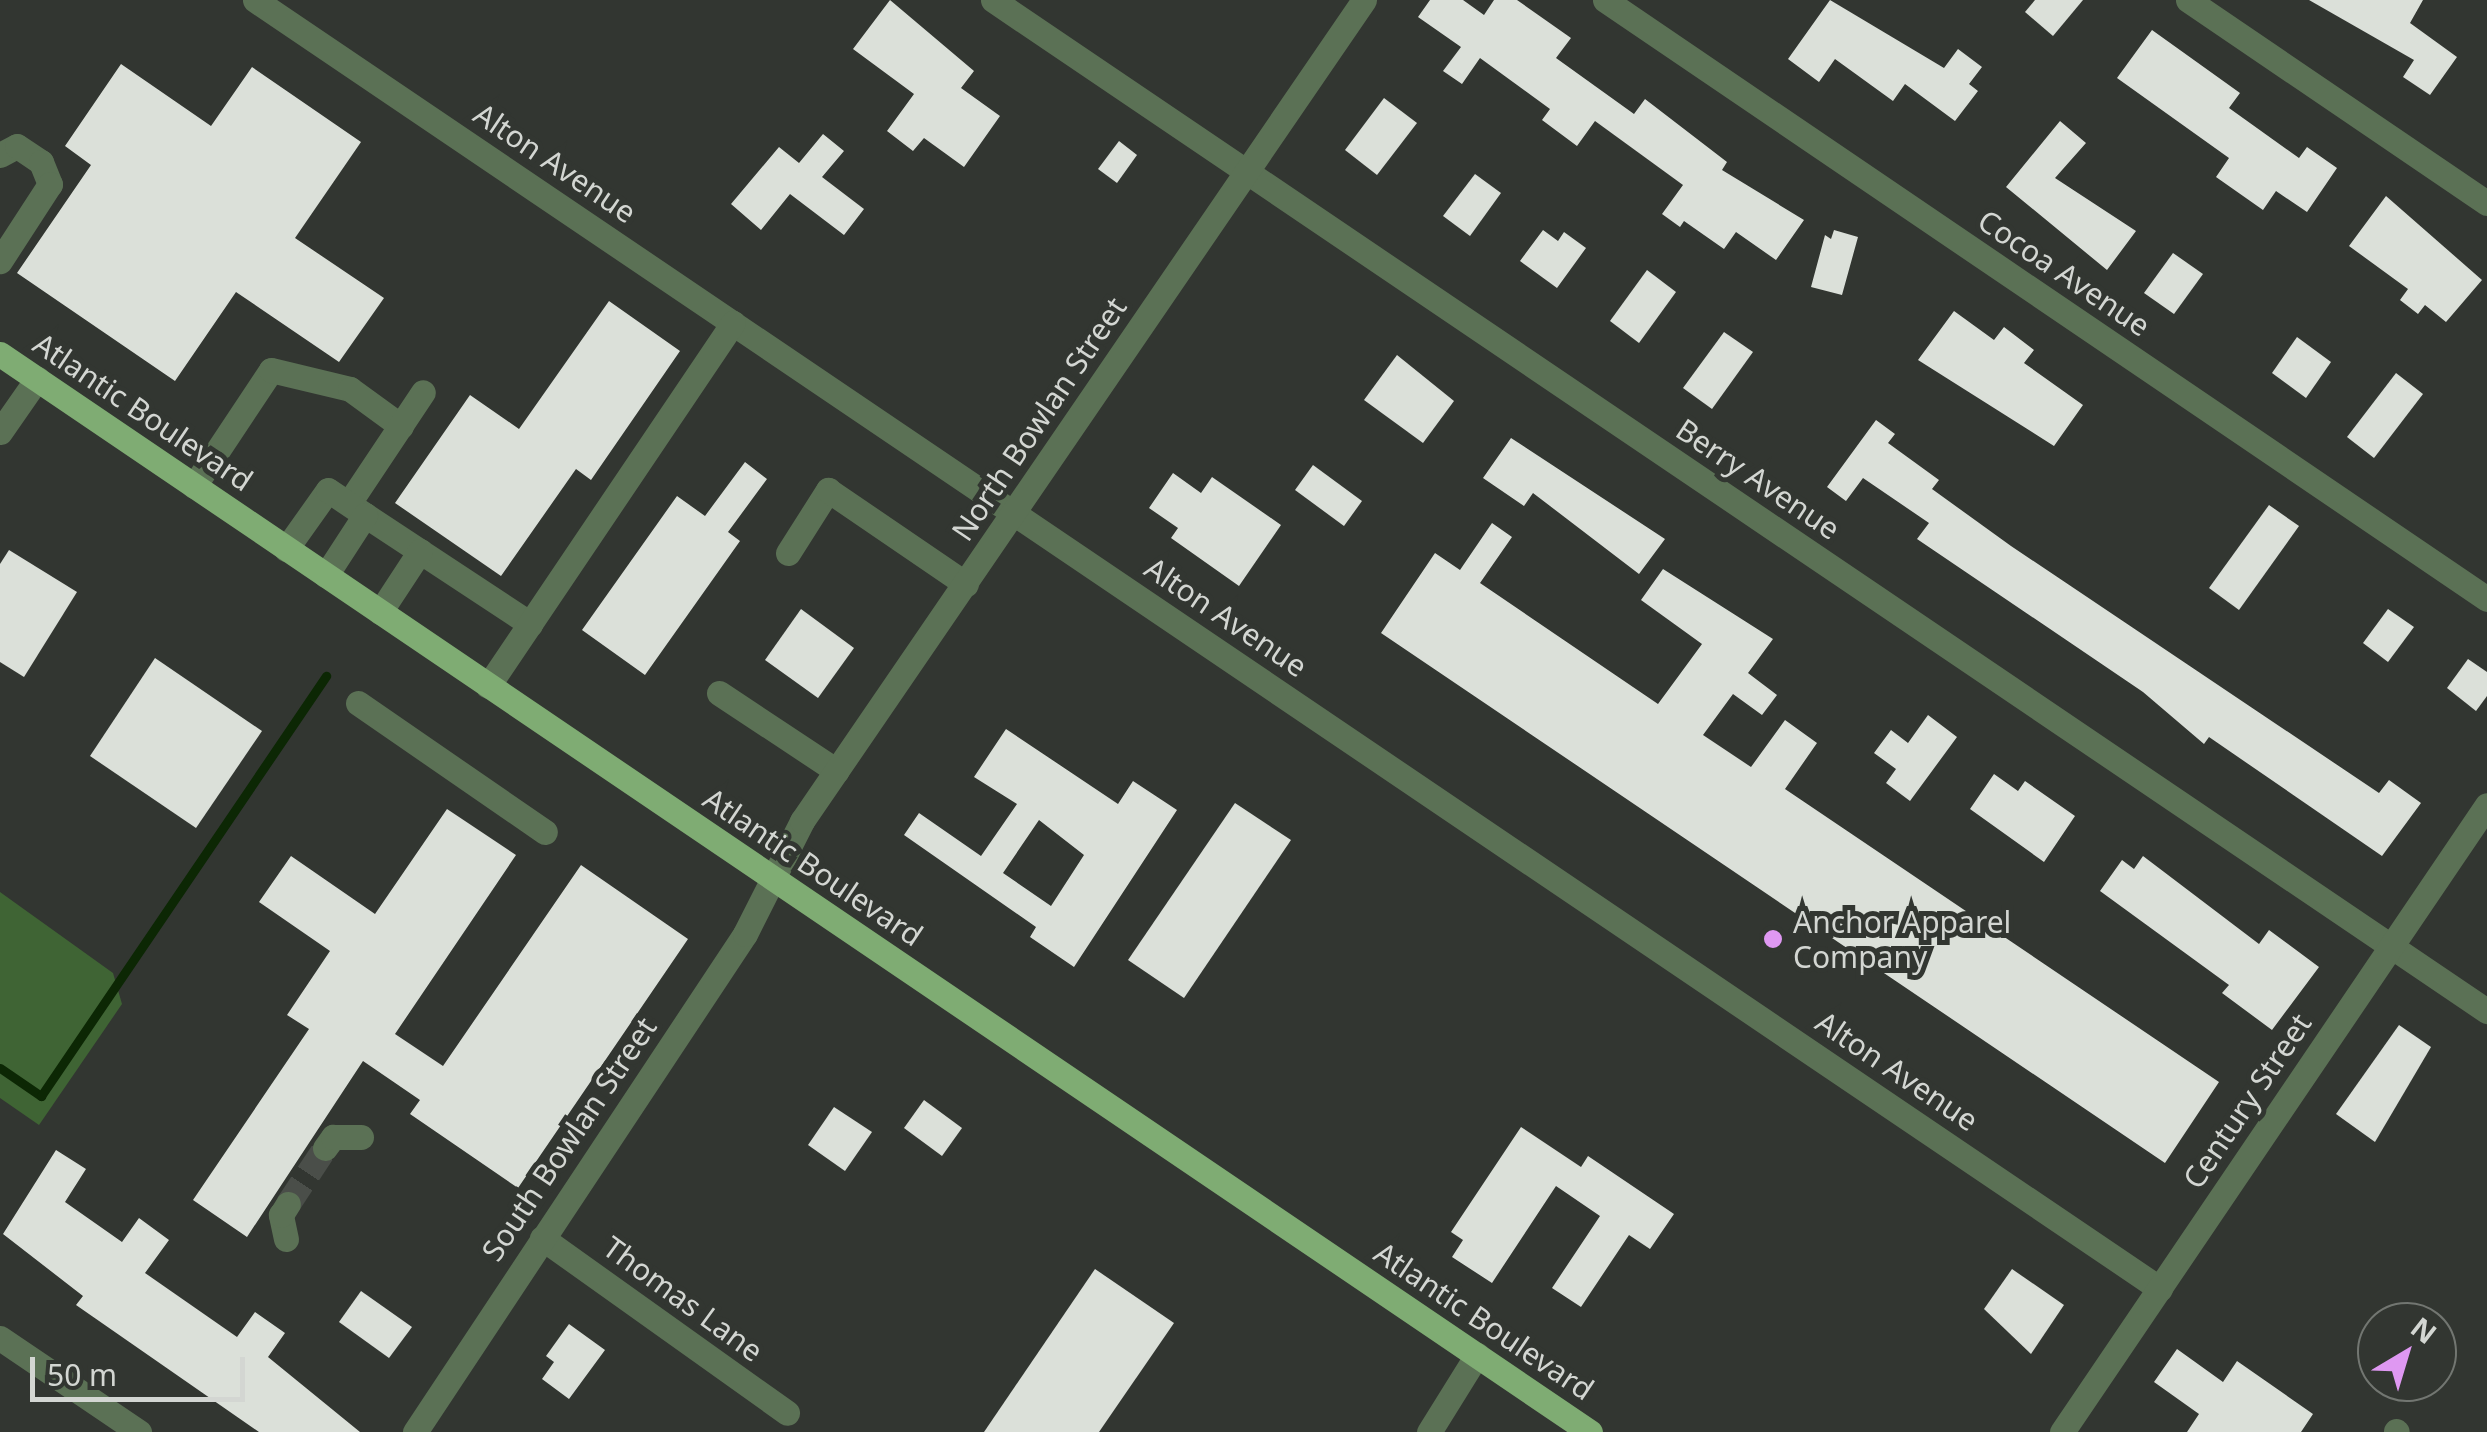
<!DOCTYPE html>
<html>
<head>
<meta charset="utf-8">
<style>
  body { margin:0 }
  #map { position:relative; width:2487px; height:1432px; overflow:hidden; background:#323631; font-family:"Noto Sans",sans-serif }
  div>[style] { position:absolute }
  .green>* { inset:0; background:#3f6434 }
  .stream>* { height:9px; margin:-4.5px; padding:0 4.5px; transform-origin:4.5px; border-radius:4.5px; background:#0c2704 }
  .building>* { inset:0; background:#dbe0d9 }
  .minor-tunnel>* { height:25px; margin-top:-12.5px; transform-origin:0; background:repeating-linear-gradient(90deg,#4a4e49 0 25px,transparent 0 37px) }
  .minor>* { height:25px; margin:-12.5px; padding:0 12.5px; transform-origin:12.5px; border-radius:12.5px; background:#5b7155 }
  .major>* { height:25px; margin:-12.5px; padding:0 12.5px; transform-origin:12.5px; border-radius:12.5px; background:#7fac73 }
  .dots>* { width:28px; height:28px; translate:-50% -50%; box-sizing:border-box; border:5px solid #323631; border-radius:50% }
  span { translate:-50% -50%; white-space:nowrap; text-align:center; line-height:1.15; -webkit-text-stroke:10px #323631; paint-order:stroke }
  .street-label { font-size:30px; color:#d3d6d2 }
  .poi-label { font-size:30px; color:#d3d6d2 }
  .left { translate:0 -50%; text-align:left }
  .north { position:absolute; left:2357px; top:1302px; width:100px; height:100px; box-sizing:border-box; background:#323631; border:2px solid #727671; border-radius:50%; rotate:38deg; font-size:28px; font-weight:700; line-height:40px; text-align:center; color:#d3d6d2 }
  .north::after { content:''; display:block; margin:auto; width:35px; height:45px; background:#df98f2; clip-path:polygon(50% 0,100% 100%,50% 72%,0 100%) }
  .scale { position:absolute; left:30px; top:1357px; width:215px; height:45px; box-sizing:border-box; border:5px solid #d3d6d2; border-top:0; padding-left:12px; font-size:30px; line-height:35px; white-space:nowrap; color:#d3d6d2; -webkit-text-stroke:8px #323631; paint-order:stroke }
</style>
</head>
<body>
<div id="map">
  <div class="green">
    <i style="clip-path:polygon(0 892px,113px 973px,122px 1004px,39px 1125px,0 1098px)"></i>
  </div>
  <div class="stream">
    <i style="left:0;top:1068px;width:50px;rotate:34.3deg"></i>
    <i style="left:41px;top:1096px;width:508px;rotate:-55.84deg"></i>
  </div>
  <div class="building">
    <i style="clip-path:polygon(890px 0,974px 71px,961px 88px,1000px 116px,964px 167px,924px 138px,913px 151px,887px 131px,914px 94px,853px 49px)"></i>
    <i style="clip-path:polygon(1430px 0,1463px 0,1484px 15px,1494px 0,1517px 0,1571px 38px,1556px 58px,1634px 114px,1645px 99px,1727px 162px,1722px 170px,1804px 220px,1776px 260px,1736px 232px,1724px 249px,1684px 221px,1680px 227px,1662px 214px,1683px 185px,1595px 121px,1577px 146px,1542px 120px,1550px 109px,1480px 58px,1462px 84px,1443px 71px,1461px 47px,1418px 17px)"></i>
    <i style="clip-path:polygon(1830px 0,1944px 68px,1958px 49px,1982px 67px,1969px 84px,1978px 91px,1955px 121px,1905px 84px,1893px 101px,1835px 59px,1819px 82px,1788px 59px)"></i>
    <i style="clip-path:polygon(2035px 0,2083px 0,2053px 36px,2025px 12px)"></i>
    <i style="clip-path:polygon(2309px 0,2423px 0,2410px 23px,2457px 57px,2430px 95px,2403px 77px,2414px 60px)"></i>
    <i style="clip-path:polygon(2152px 30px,2240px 93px,2229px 108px,2299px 158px,2307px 147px,2337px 168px,2307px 212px,2276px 191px,2263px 210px,2216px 177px,2229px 158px,2117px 78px)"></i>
    <i style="clip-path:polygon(121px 64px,211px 126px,252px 67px,361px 142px,295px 238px,384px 298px,339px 362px,236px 292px,175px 381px,17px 273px,91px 165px,65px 146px)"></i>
    <i style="clip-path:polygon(1384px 98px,1417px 123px,1377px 175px,1345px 150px)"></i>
    <i style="clip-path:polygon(2060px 121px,2086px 143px,2055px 178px,2136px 231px,2107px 270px,2006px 187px)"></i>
    <i style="clip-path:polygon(823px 134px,844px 151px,822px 177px,864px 209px,844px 235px,790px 194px,761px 230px,731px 204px,779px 147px,799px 163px)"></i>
    <i style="clip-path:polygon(1119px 141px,1137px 155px,1117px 183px,1098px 169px)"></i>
    <i style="clip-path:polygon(1475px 174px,1501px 193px,1470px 236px,1443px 216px)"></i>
    <i style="clip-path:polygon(2386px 196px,2482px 280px,2446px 322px,2425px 305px,2418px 314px,2400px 300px,2408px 289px,2349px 246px)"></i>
    <i style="clip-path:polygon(1543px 230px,1558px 241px,1564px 232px,1586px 248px,1557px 288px,1520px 261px)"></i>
    <i style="clip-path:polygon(1834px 230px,1858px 237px,1842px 295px,1811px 287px,1825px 235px,1831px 239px)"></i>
    <i style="clip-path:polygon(2173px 253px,2203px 274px,2174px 314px,2144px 293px)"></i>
    <i style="clip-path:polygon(1647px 270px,1676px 292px,1639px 343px,1610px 321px)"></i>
    <i style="clip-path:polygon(609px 301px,680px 351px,591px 480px,576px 469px,501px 576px,395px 503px,470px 395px,519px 429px)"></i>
    <i style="clip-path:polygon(1954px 311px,1994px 340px,2004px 327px,2034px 350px,2024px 363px,2083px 405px,2054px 446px,1918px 360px)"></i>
    <i style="clip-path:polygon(1724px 332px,1753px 352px,1712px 409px,1683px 388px)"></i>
    <i style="clip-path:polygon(2297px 337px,2331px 362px,2306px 398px,2272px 373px)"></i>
    <i style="clip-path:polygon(1397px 355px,1454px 401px,1423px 443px,1364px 400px)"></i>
    <i style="clip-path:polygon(2396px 373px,2423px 394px,2374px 458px,2347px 437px)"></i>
    <i style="clip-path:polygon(1876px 420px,1895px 434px,1888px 443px,1939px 480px,1932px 489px,2011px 546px,2379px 793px,2389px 780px,2421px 803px,2382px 856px,2209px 737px,2204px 744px,2143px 692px,1917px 539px,1929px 523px,1863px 478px,1846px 501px,1827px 487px)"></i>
    <i style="clip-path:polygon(1511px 438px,1665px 539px,1639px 574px,1533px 493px,1524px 506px,1483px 478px)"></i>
    <i style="clip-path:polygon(745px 462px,767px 479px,728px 532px,740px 541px,645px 675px,582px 630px,677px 496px,705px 516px)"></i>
    <i style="clip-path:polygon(1313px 465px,1362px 501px,1344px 526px,1295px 490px)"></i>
    <i style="clip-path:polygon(1173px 473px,1201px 493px,1212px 477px,1281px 525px,1239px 586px,1171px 538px,1178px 528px,1149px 508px)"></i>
    <i style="clip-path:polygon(2269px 505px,2299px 526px,2239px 610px,2209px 588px)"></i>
    <i style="clip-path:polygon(1492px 523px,1512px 537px,1480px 583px,1658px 704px,1702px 644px,1641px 600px,1663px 569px,1773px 639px,1748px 673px,1777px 695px,1762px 715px,1733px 694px,1703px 735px,1751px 767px,1785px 720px,1817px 743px,1785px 789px,2219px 1082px,2165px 1163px,1381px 633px,1435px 553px,1460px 570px)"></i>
    <i style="clip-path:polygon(9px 550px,77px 592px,24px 677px,0 662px,0 564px)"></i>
    <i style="clip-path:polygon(801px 609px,854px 648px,818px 698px,765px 660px)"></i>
    <i style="clip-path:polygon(2388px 609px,2414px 627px,2388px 662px,2363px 643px)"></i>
    <i style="clip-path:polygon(155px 658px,262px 731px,196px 828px,90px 756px)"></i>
    <i style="clip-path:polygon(2468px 659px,2487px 672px,2487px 696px,2476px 711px,2447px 688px)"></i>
    <i style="clip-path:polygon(1928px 715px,1957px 737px,1910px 801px,1886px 783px,1896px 769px,1874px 753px,1891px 730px,1908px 743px)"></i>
    <i style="clip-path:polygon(evenodd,1006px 729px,1118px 804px,1133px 781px,1177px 810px,1074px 967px,1030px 937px,1036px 927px,904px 835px,919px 813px,981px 856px,1017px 804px,974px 777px,1006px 729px,1039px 820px,1084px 855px,1051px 906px,1003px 873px,1039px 820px)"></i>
    <i style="clip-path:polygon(1994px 774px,2018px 791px,2025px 781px,2075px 816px,2044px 862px,1970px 809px)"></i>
    <i style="clip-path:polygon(1235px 803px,1291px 840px,1184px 998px,1128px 960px)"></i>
    <i style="clip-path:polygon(447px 809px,516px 855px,395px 1034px,443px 1066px,581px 865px,688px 939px,518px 1188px,410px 1114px,420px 1100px,363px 1061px,247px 1237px,193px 1200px,309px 1029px,287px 1015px,330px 951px,259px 902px,291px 856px,375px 914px)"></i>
    <i style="clip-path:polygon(2143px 856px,2259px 944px,2269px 930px,2319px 967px,2272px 1030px,2222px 993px,2229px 985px,2100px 891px,2122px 860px,2134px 869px)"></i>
    <i style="clip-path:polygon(2399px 1025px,2431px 1047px,2375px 1142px,2336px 1114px)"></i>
    <i style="clip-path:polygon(924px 1100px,962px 1128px,942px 1156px,904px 1128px)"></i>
    <i style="clip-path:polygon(834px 1107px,872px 1132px,845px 1171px,808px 1145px)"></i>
    <i style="clip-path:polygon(1521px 1127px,1581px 1167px,1588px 1156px,1674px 1214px,1650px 1249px,1629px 1235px,1581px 1307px,1552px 1288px,1600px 1216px,1556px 1186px,1492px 1283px,1452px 1257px,1463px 1240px,1451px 1232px)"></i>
    <i style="clip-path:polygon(56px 1150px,86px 1169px,65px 1202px,122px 1242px,139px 1218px,169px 1240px,145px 1273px,237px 1337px,255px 1312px,285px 1333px,268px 1357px,360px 1432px,259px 1432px,76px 1305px,83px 1296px,3px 1234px)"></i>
    <i style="clip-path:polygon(1095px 1269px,1174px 1323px,1099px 1432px,984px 1432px)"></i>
    <i style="clip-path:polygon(2012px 1269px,2064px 1305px,2031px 1354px,1984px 1309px)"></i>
    <i style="clip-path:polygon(361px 1291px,412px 1327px,389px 1358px,339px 1322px)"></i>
    <i style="clip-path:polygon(569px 1324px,605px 1350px,569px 1399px,542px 1379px,554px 1362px,546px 1356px)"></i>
    <i style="clip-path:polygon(2177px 1349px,2223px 1382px,2237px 1361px,2313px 1414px,2301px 1432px,2187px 1432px,2199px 1414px,2154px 1382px)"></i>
  </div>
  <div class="minor-tunnel">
    <i style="left:288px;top:1204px;width:67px;rotate:-56.5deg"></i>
  </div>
  <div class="minor">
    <i style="left:255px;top:0;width:2300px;rotate:34.08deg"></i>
    <i style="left:993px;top:0;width:1804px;rotate:34.09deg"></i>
    <i style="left:1605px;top:0;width:1066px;rotate:34.18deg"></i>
    <i style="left:2188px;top:0;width:361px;rotate:34.2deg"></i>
    <i style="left:0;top:155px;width:19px;rotate:-28deg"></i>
    <i style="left:17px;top:146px;width:29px;rotate:34deg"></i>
    <i style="left:41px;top:162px;width:24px;rotate:68deg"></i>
    <i style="left:50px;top:184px;width:92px;rotate:123deg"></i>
    <i style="left:0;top:432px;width:65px;rotate:-55.1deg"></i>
    <i style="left:194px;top:486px;width:139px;rotate:-56.4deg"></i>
    <i style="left:271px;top:370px;width:81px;rotate:13.5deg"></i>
    <i style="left:350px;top:389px;width:63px;rotate:36deg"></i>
    <i style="left:349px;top:503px;width:133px;rotate:-56.3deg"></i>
    <i style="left:365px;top:515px;width:198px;rotate:33.4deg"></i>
    <i style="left:286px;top:549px;width:72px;rotate:-54.6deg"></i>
    <i style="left:328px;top:490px;width:45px;rotate:34deg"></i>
    <i style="left:365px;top:515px;width:72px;rotate:123deg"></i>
    <i style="left:788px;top:553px;width:75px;rotate:-57.6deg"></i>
    <i style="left:828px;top:490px;width:167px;rotate:34.3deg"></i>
    <i style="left:380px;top:612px;width:73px;rotate:-56.7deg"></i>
    <i style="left:488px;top:686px;width:438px;rotate:-56deg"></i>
    <i style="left:719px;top:693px;width:141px;rotate:33.5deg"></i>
    <i style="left:358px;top:703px;width:227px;rotate:34.6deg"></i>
    <i style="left:325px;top:1148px;width:14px;rotate:-54deg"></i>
    <i style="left:333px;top:1137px;width:28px"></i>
    <i style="left:542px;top:1238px;width:301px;rotate:35.5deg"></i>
    <i style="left:286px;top:1239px;width:25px;rotate:-102deg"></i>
    <i style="left:281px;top:1215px;width:13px;rotate:-58deg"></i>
    <i style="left:0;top:1338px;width:168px;rotate:34.1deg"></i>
    <i style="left:2396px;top:1431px;width:1px;rotate:45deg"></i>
    <i style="left:415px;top:1432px;width:597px;rotate:-56.47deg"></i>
    <i style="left:745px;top:934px;width:127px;rotate:-63.2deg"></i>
    <i style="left:802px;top:821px;width:995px;rotate:-55.61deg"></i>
    <i style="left:1429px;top:1432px;width:91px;rotate:-58.1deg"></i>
    <i style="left:2062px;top:1432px;width:757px;rotate:-55.87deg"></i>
  </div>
  <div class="major">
    <i style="left:0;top:354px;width:1921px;rotate:34.14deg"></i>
  </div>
  <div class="dots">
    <i style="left:1773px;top:939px;background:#df98f2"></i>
  </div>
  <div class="street-label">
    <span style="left:555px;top:163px;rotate:34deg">Alton Avenue</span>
    <span style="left:2064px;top:273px;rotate:34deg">Cocoa Avenue</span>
    <span style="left:143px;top:412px;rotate:34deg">Atlantic Boulevard</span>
    <span style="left:1039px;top:419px;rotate:-56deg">North Bowlan Street</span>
    <span style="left:1758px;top:479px;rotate:34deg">Berry Avenue</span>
    <span style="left:1226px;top:617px;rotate:34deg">Alton Avenue</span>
    <span style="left:813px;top:867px;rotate:34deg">Atlantic Boulevard</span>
    <span style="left:1897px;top:1071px;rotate:34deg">Alton Avenue</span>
    <span style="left:2247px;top:1101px;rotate:-56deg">Century Street</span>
    <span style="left:569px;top:1139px;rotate:-56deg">South Bowlan Street</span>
    <span style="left:683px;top:1299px;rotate:36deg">Thomas Lane</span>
    <span style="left:1484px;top:1321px;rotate:34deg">Atlantic Boulevard</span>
  </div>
  <div class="poi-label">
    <span class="left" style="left:1793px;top:939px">Anchor Apparel<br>Company</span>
  </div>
  <div class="north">N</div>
  <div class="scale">50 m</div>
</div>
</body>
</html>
